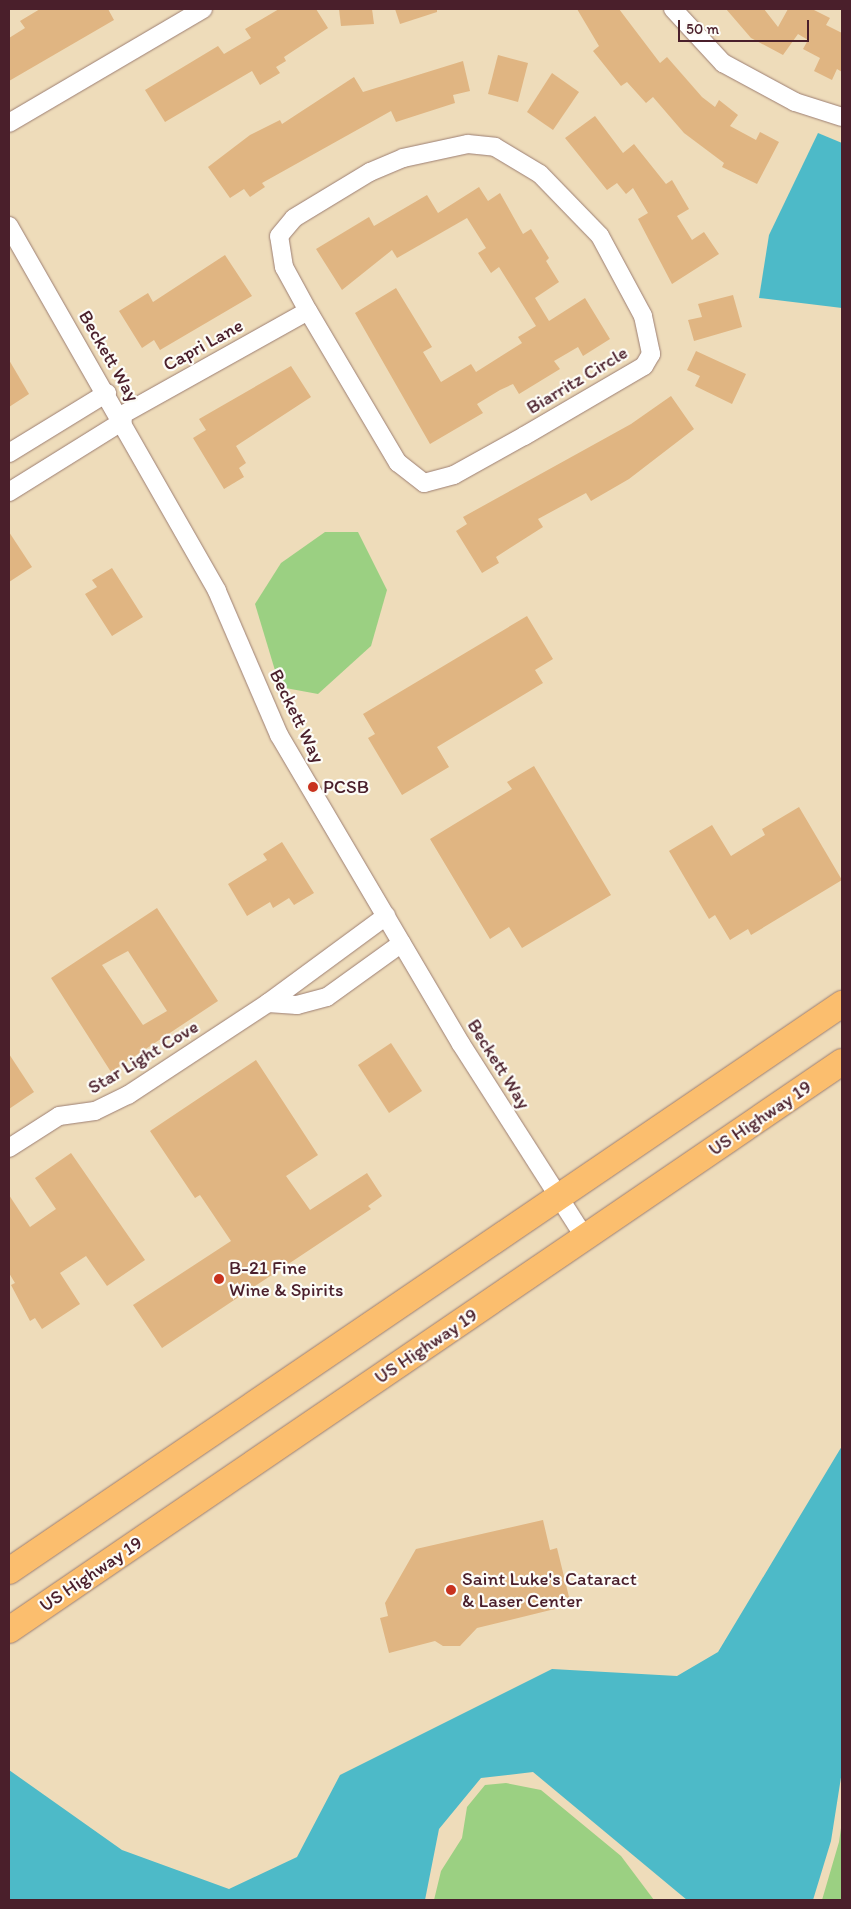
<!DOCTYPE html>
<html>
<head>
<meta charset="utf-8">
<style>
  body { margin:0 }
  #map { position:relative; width:851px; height:1909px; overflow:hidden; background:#eedcba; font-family:Itim,sans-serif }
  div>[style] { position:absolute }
  .green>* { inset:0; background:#9bd082 }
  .water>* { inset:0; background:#4dbac8 }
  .building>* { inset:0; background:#e0b582 }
  .roads { filter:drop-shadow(0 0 1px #9c7e72) drop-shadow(0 0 1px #9c7e72) }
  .minor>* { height:18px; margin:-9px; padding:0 9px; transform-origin:9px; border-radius:9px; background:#fff }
  .highway>* { height:26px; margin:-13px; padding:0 13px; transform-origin:13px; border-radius:13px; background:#fbbe6e }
  .dots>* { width:14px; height:14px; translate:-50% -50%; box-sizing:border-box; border:2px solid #fdfcf7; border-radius:50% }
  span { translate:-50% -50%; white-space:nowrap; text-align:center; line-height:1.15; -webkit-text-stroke:4.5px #fdfcf7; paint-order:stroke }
  .street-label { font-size:19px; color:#4a1f2b }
  .poi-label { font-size:19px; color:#4a1f2b }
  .left { translate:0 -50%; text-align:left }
  .frame { position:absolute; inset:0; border:10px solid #4a1f2b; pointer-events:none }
  .scale { position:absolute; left:678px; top:20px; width:131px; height:22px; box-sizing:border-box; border:2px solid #4a1f2b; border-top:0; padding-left:6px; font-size:15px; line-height:18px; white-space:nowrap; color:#4a1f2b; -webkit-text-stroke:4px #fdfcf7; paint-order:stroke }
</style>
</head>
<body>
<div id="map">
  <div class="green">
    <i style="clip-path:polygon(325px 532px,358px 532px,387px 590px,371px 646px,318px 694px,280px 687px,255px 604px,281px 563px)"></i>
    <i style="clip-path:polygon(506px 1783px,541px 1790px,621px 1856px,654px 1900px,434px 1900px,441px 1871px,462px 1838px,467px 1807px,485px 1785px)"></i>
    <i style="clip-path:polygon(842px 1821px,842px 1900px,822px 1900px,839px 1842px)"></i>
  </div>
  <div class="water">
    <i style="clip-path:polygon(818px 133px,842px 143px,842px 308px,759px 298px,769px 235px)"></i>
    <i style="clip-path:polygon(842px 1446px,842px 1771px,831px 1841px,813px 1900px,687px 1900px,533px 1772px,481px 1778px,439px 1829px,425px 1900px,9px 1900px,9px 1770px,122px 1850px,229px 1889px,297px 1857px,340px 1775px,552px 1669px,677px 1676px,718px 1652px)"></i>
  </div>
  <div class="building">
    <i style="clip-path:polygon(40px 9px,108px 9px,114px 20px,9px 81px,9px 38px,25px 28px,20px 21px)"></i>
    <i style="clip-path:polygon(279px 9px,316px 9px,328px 28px,284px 57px,286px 61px,276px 67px,280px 73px,260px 85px,252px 71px,165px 122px,145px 90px,218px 46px,224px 54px,251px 38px,245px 29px)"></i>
    <i style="clip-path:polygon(339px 9px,372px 9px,374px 24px,341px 26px)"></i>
    <i style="clip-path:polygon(395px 9px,437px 9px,437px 12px,400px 24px)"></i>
    <i style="clip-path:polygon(577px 9px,619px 9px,660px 63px,667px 57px,702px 97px,715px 107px,719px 100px,738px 115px,730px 126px,756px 140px,760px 132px,779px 142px,757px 184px,722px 167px,724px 163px,684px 133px,653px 97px,646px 103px,627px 82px,621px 86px,593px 51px,599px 46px)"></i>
    <i style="clip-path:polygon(726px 9px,764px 9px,778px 27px,788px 9px,812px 9px,830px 18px,826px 25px,842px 33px,842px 72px,837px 69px,832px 80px,814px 71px,820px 58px,803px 49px,808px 40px,798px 34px,783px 55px,751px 38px)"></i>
    <i style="clip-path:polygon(498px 55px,528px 63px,518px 102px,488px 94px)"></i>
    <i style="clip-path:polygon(463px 61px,470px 91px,453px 95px,455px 103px,396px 122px,391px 111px,262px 183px,265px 187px,250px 197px,244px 189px,230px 198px,208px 167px,250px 135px,280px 120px,282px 124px,354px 77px,363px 92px)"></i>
    <i style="clip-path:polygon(552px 73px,579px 92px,553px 130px,527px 112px)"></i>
    <i style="clip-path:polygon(595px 116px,623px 153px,634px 144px,666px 184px,672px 180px,689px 209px,677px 216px,692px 240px,704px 232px,719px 254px,672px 284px,638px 219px,648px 213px,633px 188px,626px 194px,617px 183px,607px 190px,565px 138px)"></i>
    <i style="clip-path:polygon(479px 187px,488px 201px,500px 193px,523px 234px,531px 229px,549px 258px,546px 261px,559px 282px,535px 298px,549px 321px,585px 298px,610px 339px,583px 356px,578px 347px,554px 361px,560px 369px,519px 394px,513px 384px,500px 390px,477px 404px,483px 413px,430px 444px,355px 313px,396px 288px,432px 347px,423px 352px,441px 382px,471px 364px,476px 372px,522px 343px,518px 337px,536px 326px,499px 267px,491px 273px,478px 253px,486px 248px,467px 218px,397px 258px,392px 250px,342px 290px,316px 249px,369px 217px,374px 226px,427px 195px,438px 213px)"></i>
    <i style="clip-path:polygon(225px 255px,252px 296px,160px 350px,154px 340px,142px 348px,119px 311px,148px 293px,153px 302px)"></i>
    <i style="clip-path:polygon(733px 295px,742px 327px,694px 341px,688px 320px,702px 317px,698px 304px)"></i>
    <i style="clip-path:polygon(696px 351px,746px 374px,732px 404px,695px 386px,700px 376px,687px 370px)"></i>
    <i style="clip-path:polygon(9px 360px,29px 394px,9px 407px)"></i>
    <i style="clip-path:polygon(291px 366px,311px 397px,236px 446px,246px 463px,239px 468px,244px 477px,224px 489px,193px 438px,206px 430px,199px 419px)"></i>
    <i style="clip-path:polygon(671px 396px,694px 429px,629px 479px,591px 501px,586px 493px,538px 519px,543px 527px,496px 557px,499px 563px,482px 573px,456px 531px,467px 524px,463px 517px,631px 424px)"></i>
    <i style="clip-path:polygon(9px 532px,32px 567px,9px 582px)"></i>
    <i style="clip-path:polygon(112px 568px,143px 617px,112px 636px,85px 594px,97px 587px,92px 580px)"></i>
    <i style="clip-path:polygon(527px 616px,553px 659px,535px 670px,543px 683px,437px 747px,449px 767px,402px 795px,368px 738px,375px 734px,363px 714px)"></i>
    <i style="clip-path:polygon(534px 766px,611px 895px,522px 948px,509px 927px,490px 939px,430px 839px,512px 789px,507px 782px)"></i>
    <i style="clip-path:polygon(799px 807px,842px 880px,751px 935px,748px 929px,730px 940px,715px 915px,709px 919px,669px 851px,712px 825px,731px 856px,765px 835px,762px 829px)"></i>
    <i style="clip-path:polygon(282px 842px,314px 893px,294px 905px,289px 898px,273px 908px,270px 902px,247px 916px,228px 884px,267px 860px,263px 854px)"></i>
    <i style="clip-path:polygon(evenodd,157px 908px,218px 1001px,111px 1072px,51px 978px,157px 908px,128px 951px,167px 1011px,143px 1025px,102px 965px,128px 951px)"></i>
    <i style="clip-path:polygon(391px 1043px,422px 1091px,389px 1113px,358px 1065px)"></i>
    <i style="clip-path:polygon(9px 1054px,34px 1092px,9px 1109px)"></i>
    <i style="clip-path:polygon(256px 1060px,318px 1155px,286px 1176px,310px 1210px,367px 1173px,382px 1196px,368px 1206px,371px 1209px,162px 1348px,133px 1305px,231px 1241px,200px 1195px,195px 1198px,150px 1131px)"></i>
    <i style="clip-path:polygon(71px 1153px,145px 1260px,107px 1286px,86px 1256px,60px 1273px,80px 1304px,42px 1329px,35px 1318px,30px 1321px,11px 1285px,15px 1283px,9px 1273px,9px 1195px,30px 1227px,56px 1209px,35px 1178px)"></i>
    <i style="clip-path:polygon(543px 1520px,550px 1550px,557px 1548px,571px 1605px,477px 1628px,460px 1646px,443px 1646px,435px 1641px,389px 1653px,380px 1618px,388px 1616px,385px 1603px,416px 1549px)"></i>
  </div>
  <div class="roads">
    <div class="minor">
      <i style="left:673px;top:9px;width:74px;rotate:47.2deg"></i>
      <i style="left:723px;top:63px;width:82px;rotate:28.4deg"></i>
      <i style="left:795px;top:102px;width:49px;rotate:17.7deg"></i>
      <i style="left:9px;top:123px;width:225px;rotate:-30.4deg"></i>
      <i style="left:468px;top:144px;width:27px;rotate:6deg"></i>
      <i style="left:495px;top:147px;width:52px;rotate:31deg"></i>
      <i style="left:540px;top:174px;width:86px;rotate:45.9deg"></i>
      <i style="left:600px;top:236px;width:91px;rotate:61.7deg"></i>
      <i style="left:643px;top:316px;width:39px;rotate:78deg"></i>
      <i style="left:651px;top:354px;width:14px;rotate:120deg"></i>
      <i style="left:644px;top:366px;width:139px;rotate:149.7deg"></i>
      <i style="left:524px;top:436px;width:80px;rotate:150.9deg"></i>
      <i style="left:454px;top:475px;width:31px;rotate:165deg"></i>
      <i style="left:424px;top:483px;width:33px;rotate:-142deg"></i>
      <i style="left:398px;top:463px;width:177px;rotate:-120.6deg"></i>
      <i style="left:308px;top:311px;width:50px;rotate:-118.6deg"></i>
      <i style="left:284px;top:267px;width:31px;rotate:-99deg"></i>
      <i style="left:279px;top:236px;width:23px;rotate:-50deg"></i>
      <i style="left:294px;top:218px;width:89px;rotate:-31.2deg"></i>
      <i style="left:370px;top:172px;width:36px;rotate:-23deg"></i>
      <i style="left:403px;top:158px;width:66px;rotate:-12.2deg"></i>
      <i style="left:9px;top:226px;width:420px;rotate:60.3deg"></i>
      <i style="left:217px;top:591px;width:157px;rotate:66.7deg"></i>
      <i style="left:279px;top:735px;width:359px;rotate:59.5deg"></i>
      <i style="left:461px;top:1044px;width:230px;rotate:57.4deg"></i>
      <i style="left:120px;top:416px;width:215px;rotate:-29.2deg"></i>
      <i style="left:9px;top:453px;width:115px;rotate:-31.5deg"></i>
      <i style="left:9px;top:492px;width:134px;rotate:-31.9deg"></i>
      <i style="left:268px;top:1003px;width:29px;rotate:4deg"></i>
      <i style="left:297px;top:1005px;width:31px;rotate:-15deg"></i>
      <i style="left:327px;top:997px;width:92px;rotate:-35.8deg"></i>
      <i style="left:9px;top:1148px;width:59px;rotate:-32.6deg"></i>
      <i style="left:59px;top:1116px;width:36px;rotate:-8deg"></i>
      <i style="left:95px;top:1111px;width:37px;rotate:-26deg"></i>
      <i style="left:128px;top:1095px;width:168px;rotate:-33.3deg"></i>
      <i style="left:268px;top:1003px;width:147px;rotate:-36.4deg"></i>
    </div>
    <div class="highway">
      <i style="left:9px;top:1571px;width:1008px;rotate:-34.24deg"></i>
      <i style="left:9px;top:1630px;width:1008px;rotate:-34.29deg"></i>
    </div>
  </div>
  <div class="dots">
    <i style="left:313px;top:787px;background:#c8321e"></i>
    <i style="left:219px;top:1279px;background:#c8321e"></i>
    <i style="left:451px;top:1590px;background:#c8321e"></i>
  </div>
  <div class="street-label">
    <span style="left:203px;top:345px;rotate:-29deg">Capri Lane</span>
    <span style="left:109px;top:356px;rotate:60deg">Beckett Way</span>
    <span style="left:577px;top:380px;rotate:-31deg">Biarritz Circle</span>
    <span style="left:297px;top:716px;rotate:64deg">Beckett Way</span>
    <span style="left:143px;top:1057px;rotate:-31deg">Star Light Cove</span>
    <span style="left:499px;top:1064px;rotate:58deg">Beckett Way</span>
    <span style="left:760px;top:1118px;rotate:-34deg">US Highway 19</span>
    <span style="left:426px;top:1346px;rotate:-34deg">US Highway 19</span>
    <span style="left:91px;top:1574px;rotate:-34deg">US Highway 19</span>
  </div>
  <div class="poi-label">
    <span class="left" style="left:323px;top:787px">PCSB</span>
    <span class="left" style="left:229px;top:1279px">B-21 Fine<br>Wine &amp; Spirits</span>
    <span class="left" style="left:462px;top:1590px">Saint Luke's Cataract<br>&amp; Laser Center</span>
  </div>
  <div class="frame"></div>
  <div class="scale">50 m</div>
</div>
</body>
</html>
